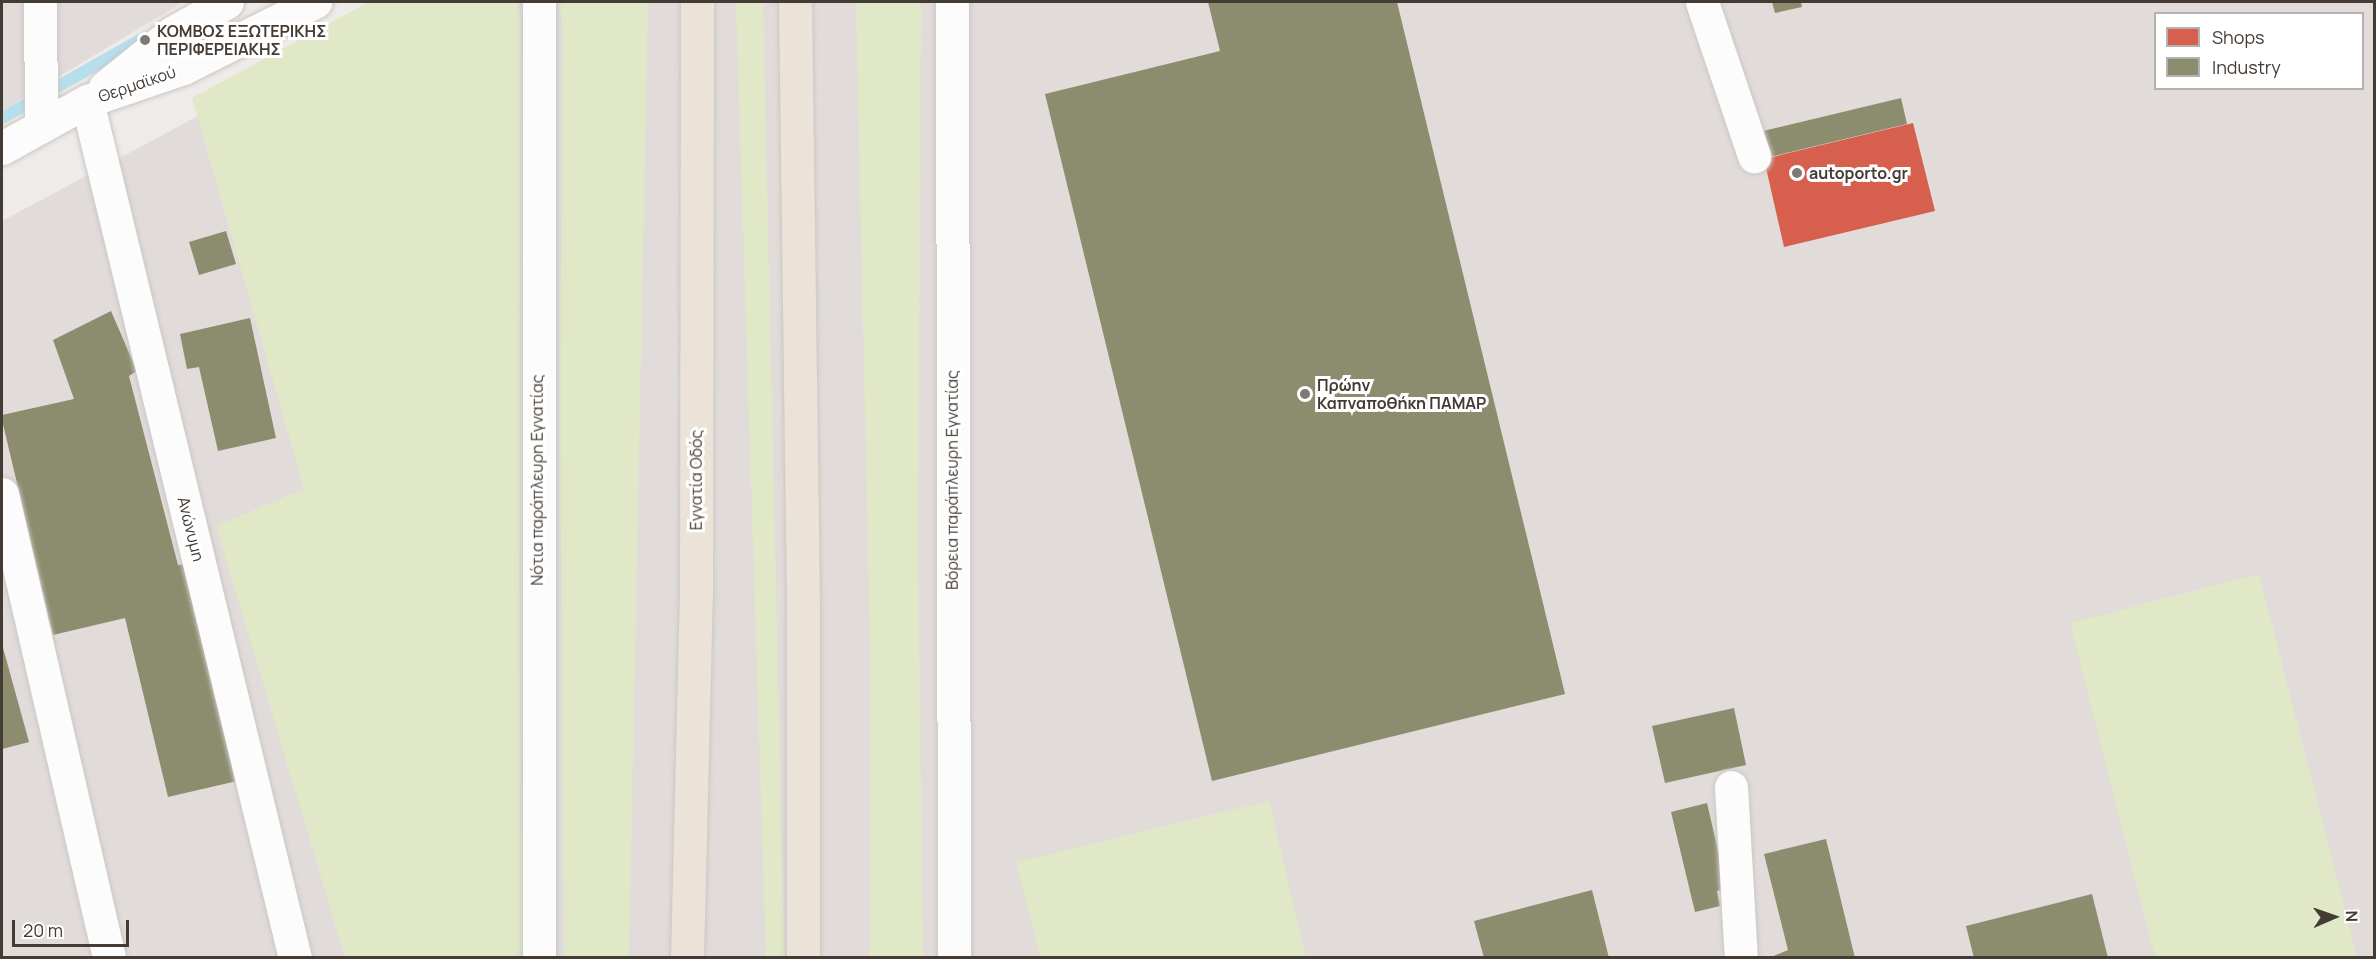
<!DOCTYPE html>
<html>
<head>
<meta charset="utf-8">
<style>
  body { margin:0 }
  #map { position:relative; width:2376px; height:959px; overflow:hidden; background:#eeebe8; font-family:Manrope,sans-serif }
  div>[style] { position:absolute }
  .industrial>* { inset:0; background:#e1dcd9 }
  .green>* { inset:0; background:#e0e8c7 }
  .shops>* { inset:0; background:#d6604d }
  .industry>* { inset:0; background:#8c8c6e }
  .stream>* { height:12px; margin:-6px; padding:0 6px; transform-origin:6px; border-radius:6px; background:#b7deed }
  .roads { filter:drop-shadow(0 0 2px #cbc7c4) drop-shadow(0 0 2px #cbc7c4) }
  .minor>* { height:33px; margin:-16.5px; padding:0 16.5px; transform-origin:16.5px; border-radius:16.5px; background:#fcfcfc }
  .highway>* { height:33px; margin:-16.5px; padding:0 16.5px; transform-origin:16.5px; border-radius:16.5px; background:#ebe2d8 }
  .dots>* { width:16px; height:16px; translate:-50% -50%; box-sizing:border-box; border:3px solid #fff; border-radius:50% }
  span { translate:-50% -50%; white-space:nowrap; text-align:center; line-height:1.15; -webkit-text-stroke:6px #fff; paint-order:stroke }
  .poi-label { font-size:16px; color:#443b34; font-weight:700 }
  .left { translate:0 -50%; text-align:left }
  .street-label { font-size:16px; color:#443b34 }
  .frame { position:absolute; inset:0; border:3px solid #443b34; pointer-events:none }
  .legend { position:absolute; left:2154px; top:12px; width:210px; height:78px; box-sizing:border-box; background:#fff; border:2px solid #b4b1ae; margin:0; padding:8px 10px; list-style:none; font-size:18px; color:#443b34 }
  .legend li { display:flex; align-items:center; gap:12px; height:30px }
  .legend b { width:30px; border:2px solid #b4b1ae }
  .north { position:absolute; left:2304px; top:887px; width:60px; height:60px; -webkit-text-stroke:4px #fff; paint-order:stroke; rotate:88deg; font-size:16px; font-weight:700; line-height:24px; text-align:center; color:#443b34 }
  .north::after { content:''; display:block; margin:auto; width:21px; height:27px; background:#443b34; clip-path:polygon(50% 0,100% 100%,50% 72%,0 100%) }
  .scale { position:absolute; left:12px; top:920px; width:117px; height:27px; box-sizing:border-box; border:3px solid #443b34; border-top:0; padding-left:8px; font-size:18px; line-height:21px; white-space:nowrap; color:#443b34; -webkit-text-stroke:4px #fff; paint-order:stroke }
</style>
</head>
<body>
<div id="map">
  <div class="industrial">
    <i style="clip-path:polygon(2px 2px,183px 2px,2px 111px)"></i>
    <i style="clip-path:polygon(evenodd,411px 2px,2374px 2px,2374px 957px,2px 957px,2px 221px,411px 2px,2156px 14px,2362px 14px,2362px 88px,2156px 88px,2156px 14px)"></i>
  </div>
  <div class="green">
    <i style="clip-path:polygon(369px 2px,517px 2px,521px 19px,519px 581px,523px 957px,345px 957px,216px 526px,304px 489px,192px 98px)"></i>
    <i style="clip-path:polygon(559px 2px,648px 2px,629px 957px,564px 957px,560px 399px,563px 32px)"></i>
    <i style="clip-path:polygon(736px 2px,763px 2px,784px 957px,766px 957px)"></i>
    <i style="clip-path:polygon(856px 2px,921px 2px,918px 552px,923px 957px,870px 957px,870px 640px)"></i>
    <i style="clip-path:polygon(2259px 574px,2357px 957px,2155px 957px,2070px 623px)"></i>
    <i style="clip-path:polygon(1269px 801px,1306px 957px,1040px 957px,1016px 862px)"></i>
  </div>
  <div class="shops">
    <i style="clip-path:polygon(1913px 123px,1935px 211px,1784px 247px,1764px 159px)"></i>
  </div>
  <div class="industry">
    <i style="clip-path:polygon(1208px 2px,1397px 2px,1565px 694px,1212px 781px,1045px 94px,1220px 51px)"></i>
    <i style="clip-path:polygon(1772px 2px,1801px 2px,1802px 7px,1775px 13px)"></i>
    <i style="clip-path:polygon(1901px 98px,1907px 124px,1770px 157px,1763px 131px)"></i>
    <i style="clip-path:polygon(226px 231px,236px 264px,199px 275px,189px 242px)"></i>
    <i style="clip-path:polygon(111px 311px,137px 371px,129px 376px,178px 565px,185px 564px,237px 781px,168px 797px,125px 618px,53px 635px,2px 420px,2px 415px,74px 399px,53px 340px)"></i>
    <i style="clip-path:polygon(250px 318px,276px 438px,218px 451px,199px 367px,187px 369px,180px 334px)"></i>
    <i style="clip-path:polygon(2px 644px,29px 742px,2px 749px)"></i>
    <i style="clip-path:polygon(1734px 708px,1746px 765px,1665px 783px,1652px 726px)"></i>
    <i style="clip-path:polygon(1707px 803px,1727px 889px,1717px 891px,1720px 906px,1695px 912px,1671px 812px)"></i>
    <i style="clip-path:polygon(1826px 839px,1855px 958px,1769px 958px,1788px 950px,1764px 854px)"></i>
    <i style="clip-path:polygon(1592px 890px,1609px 958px,1484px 958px,1474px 921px)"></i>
    <i style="clip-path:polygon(2092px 894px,2108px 958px,1974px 958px,1966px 926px)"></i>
  </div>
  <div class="stream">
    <i style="left:2px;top:118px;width:164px;rotate:-29.5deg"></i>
  </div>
  <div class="roads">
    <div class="minor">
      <i style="left:40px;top:2px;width:124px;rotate:89.5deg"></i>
      <i style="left:539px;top:2px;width:956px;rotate:90deg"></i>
      <i style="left:952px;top:2px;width:956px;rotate:89.88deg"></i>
      <i style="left:1702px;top:2px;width:163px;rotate:71.3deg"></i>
      <i style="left:105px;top:87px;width:86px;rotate:-38.9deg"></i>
      <i style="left:172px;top:33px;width:63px;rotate:-29.4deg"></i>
      <i style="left:87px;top:101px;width:882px;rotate:76.36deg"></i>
      <i style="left:2px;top:148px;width:97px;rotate:-28.9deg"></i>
      <i style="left:87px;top:101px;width:102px;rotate:-19deg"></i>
      <i style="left:183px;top:68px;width:148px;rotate:-26.6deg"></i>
      <i style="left:2px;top:494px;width:476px;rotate:77deg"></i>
      <i style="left:1731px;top:787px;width:171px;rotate:86.7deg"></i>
    </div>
    <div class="highway">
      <i style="left:795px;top:2px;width:601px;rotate:89.24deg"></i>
      <i style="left:803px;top:603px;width:355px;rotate:90deg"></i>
      <i style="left:687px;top:958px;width:362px;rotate:-88.6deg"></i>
      <i style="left:696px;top:596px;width:594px;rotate:-89.9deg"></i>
    </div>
  </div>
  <div class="dots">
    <i style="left:145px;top:40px;background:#807973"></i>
    <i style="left:1797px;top:173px;background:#807973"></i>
    <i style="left:1305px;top:394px;background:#807973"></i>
  </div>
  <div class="poi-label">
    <span class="left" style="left:157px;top:40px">ΚΟΜΒΟΣ ΕΞΩΤΕΡΙΚΗΣ<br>ΠΕΡΙΦΕΡΕΙΑΚΗΣ</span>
    <span class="left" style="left:1809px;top:173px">autoporto.gr</span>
    <span class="left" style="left:1317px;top:394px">Πρώην<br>Καπναποθήκη ΠΑΜΑΡ</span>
  </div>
  <div class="street-label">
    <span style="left:137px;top:84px;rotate:-19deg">Θερμαϊκού</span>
    <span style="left:537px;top:480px;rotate:-90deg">Νότια παράπλευρη Εγνατίας</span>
    <span style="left:696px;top:480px;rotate:-90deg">Εγνατία Οδός</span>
    <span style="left:952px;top:480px;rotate:-90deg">Βόρεια παράπλευρη Εγνατίας</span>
    <span style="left:191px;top:529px;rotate:76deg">Ανώνυμη</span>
  </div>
  <div class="frame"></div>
  <ul class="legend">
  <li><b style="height:16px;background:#d6604d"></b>Shops</li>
  <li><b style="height:16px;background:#8c8c6e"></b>Industry</li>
  </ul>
  <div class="north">N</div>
  <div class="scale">20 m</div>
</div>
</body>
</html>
